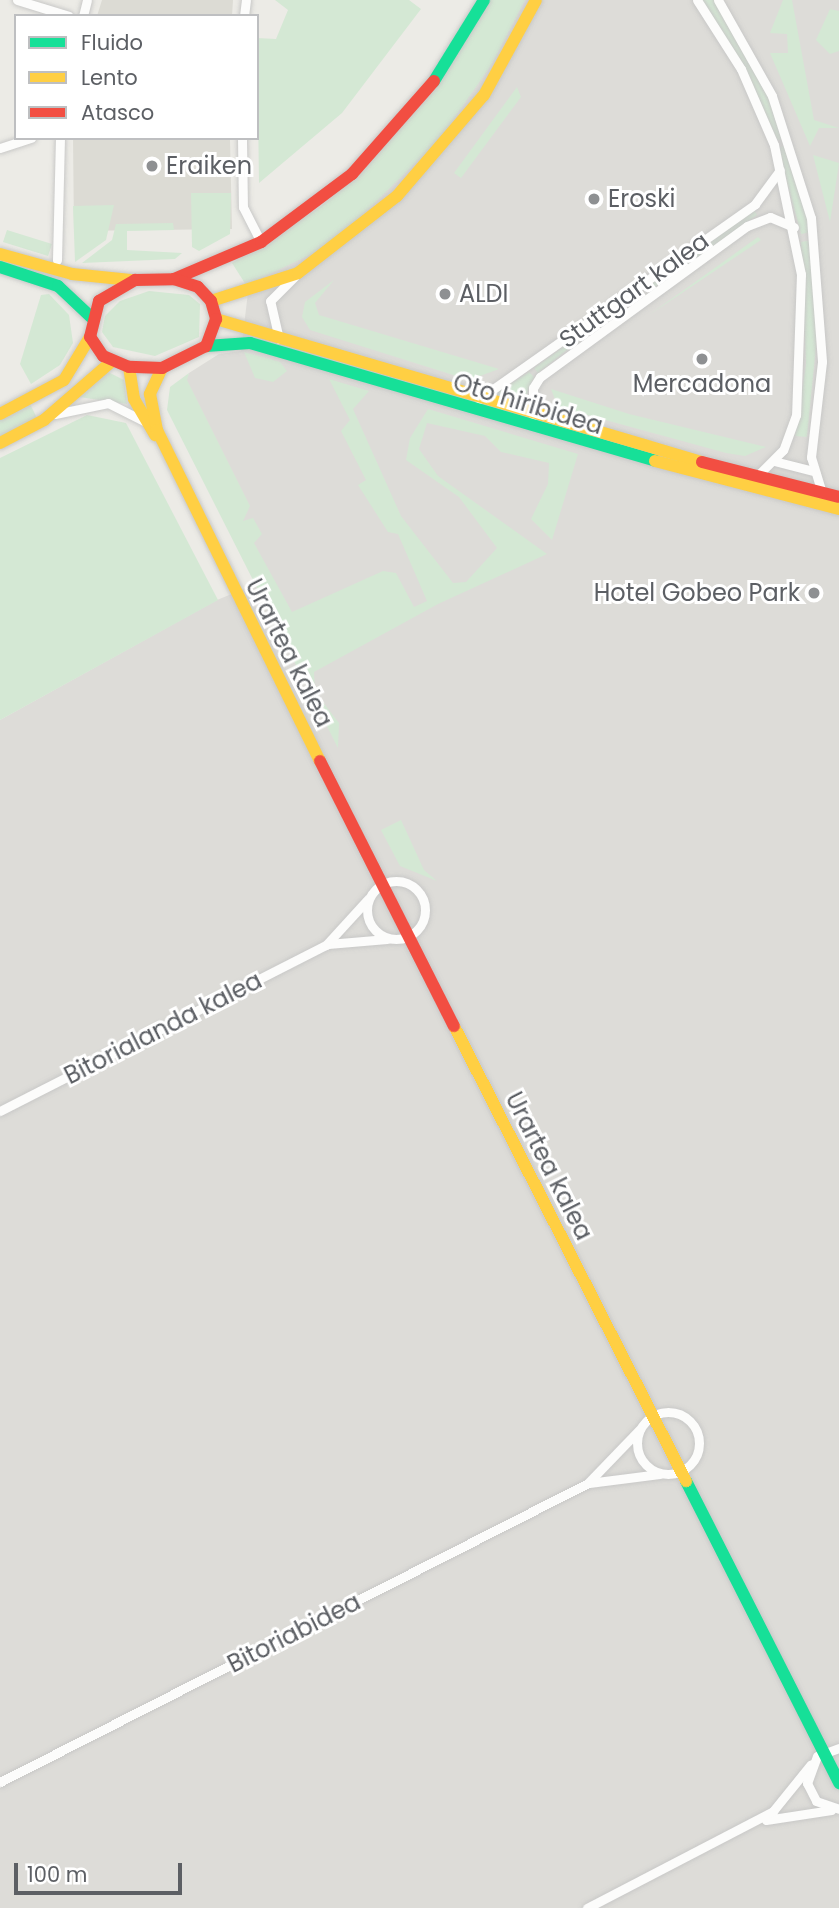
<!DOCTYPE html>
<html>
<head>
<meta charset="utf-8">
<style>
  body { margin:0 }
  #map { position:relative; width:839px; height:1908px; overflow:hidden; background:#ecebe6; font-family:Poppins,sans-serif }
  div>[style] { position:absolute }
  .industrial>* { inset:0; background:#dddcd8 }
  .education>* { inset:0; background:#dcdbd4 }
  .green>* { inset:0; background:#d4e8d4 }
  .roads { filter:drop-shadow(0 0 2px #c8c8c7) drop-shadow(0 0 2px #c8c8c7) }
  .street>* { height:9px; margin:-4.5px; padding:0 4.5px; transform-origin:4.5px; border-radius:4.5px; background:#fcfcfb }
  .street>.ring { margin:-4.5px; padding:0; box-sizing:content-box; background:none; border:9px solid #fcfcfb; border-radius:50% }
  .fast>* { height:12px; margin:-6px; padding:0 6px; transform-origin:6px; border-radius:6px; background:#16e098 }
  .slow>* { height:12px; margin:-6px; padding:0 6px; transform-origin:6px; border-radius:6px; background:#ffcf43 }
  .jam>* { height:12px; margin:-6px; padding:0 6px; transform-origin:6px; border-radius:6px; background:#f24e42 }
  .dots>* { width:19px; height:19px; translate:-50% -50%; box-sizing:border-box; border:4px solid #fff; border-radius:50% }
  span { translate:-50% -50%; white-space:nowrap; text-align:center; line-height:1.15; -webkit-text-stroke:6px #fff; paint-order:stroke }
  .poi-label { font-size:24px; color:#5c5f64 }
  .left { translate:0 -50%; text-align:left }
  .right { translate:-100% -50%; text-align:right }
  .street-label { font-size:24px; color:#5c5f64 }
  .legend { position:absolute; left:14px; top:14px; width:245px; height:126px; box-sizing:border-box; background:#fff; border:2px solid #bebfc1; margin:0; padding:9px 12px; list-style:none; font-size:21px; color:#5c5f64 }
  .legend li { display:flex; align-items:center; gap:14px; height:35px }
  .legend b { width:35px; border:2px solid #bebfc1 }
  .scale { position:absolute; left:14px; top:1863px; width:168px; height:32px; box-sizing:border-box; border:4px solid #5c5f64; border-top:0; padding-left:9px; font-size:21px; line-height:24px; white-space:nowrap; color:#5c5f64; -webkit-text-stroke:5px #fff; paint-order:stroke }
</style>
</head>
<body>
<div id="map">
  <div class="industrial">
    <i style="clip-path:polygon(513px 0,839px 0,839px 1908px,0 1908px,0 720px,217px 600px,266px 580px,183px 388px,189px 373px,219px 354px,241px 351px,251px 267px,352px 206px)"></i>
  </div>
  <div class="education">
    <i style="clip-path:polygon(102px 0,233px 0,232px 16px,97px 16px)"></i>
    <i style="clip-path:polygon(73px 138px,230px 138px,232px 229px,74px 231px)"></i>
  </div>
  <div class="green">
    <i style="clip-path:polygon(275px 0,409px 0,421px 9px,342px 113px,259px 183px,257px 38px,276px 39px,288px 10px)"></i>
    <i style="clip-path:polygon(489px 0,525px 0,492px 64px,439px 140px,352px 225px,314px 253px,246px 285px,232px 263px,320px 207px,364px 170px,443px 77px)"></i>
    <i style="clip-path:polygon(702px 0,714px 0,755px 67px,786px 137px,776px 141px,745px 69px)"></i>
    <i style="clip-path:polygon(783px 0,792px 0,814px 120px,839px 128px,819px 128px,810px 146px,770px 53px,788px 53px,787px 34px,770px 33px)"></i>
    <i style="clip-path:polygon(830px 9px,839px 11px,839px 51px,830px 54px,816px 40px)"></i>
    <i style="clip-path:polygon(517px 87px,521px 97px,461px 178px,454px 173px)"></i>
    <i style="clip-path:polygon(788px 145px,811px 232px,801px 234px,778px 148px)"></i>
    <i style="clip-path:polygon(813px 155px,839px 163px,830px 222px)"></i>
    <i style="clip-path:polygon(191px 193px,231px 193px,230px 234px,199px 251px,192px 247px)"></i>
    <i style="clip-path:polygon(114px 205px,106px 240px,75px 262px,73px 206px)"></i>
    <i style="clip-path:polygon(754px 210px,757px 215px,649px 291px,646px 287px)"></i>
    <i style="clip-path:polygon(173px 223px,174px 230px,127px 231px,127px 250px,182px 253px,175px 259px,82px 263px,112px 240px,116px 224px)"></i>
    <i style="clip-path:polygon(7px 230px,52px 244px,48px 256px,3px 242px)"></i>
    <i style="clip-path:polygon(758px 237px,761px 240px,649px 315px)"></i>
    <i style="clip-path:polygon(812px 240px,818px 327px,807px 437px,795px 436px,806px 364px,801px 242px)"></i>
    <i style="clip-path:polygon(334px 280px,315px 303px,319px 315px,499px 369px,469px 380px,310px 330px,302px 317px,305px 302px)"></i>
    <i style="clip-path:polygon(149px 291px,189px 295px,200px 304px,199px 337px,155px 356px,113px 347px,102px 332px,105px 316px,120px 301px)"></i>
    <i style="clip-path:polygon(641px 291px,538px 373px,534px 368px)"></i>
    <i style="clip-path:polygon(49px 294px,69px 315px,73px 343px,60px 365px,31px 384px,20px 364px,41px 295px)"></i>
    <i style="clip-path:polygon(244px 352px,280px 362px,287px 371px,273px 382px,255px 378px)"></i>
    <i style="clip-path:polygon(108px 372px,124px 380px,127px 404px,79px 397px)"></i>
    <i style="clip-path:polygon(529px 372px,534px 377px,521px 407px,490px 397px)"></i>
    <i style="clip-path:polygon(189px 373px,187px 380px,250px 506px,243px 521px,253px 518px,262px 534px,254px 543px,292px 612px,383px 571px,396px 573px,414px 607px,427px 601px,398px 534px,388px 532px,358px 485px,366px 480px,341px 431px,350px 420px,329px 379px,369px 391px,353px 409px,401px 516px,453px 583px,466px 582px,497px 548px,459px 497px,406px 460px,410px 438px,428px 409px,578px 454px,552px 540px,531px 519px,548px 484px,549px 463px,501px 452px,485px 436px,427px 423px,419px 449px,438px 476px,547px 554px,438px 604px,314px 672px,315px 692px,339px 723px,338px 748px,167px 410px,170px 387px)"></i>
    <i style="clip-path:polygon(551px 389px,629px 414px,766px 447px,745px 456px,726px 453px,558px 407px)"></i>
    <i style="clip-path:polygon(30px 404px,37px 418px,0 438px,0 419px)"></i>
    <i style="clip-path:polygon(87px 415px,126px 423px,218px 600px,0 720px,0 458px)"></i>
    <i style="clip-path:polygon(401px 820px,424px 870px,437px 881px,400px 866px,381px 830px)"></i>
  </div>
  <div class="roads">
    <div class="street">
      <i style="left:17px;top:0;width:54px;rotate:17.1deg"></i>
      <i style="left:697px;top:0;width:82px;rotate:57.5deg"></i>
      <i style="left:741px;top:69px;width:83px;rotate:66.5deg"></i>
      <i style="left:774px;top:145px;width:132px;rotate:78.2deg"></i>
      <i style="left:801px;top:274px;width:141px;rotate:92deg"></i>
      <i style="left:796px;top:415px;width:37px;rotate:110deg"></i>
      <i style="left:783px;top:450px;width:37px;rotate:135deg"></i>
      <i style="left:718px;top:0;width:110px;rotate:60.6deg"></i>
      <i style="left:772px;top:96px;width:128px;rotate:72.3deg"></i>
      <i style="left:811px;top:218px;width:144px;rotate:85.6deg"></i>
      <i style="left:822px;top:362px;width:96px;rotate:96.6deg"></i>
      <i style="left:811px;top:457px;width:38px;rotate:73deg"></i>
      <i style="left:83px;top:16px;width:16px;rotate:-76deg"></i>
      <i style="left:244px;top:16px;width:16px;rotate:-83deg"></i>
      <i style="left:242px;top:138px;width:69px;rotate:89.2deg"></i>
      <i style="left:243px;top:207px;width:39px;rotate:63deg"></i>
      <i style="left:0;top:148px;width:33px;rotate:-18deg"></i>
      <i style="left:57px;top:260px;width:121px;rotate:-88.6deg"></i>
      <i style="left:279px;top:339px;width:39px;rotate:-103deg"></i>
      <i style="left:270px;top:301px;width:35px;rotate:-45deg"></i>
      <i style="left:479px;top:399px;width:338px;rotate:-35.2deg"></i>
      <i style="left:755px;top:204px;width:42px;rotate:-53.7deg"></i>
      <i style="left:55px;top:414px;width:54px;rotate:-11.7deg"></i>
      <i style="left:108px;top:403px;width:40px;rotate:26.6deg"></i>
      <i style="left:533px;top:415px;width:27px;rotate:-90deg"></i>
      <i style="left:533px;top:388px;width:13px;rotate:-58deg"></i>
      <i style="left:540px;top:377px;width:256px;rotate:-36.1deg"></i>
      <i style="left:747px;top:226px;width:25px;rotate:-21deg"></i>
      <i style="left:770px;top:217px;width:26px;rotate:23deg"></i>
      <i style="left:774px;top:461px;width:40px;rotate:14.4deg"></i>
      <i class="ring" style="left:367px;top:881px;width:49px;height:49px"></i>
      <i style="left:328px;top:944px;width:59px;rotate:-4.8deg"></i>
      <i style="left:0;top:1111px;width:366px;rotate:-27deg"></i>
      <i style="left:326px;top:945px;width:62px;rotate:-47.6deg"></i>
      <i class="ring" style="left:637px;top:1412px;width:53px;height:53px"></i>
      <i style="left:589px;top:1483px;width:71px;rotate:-7.3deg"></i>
      <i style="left:839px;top:1748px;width:23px;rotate:160deg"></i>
      <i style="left:817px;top:1756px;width:29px;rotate:110deg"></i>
      <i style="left:807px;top:1783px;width:20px;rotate:63deg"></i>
      <i style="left:816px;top:1801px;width:24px;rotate:19deg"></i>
      <i style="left:0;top:1782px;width:660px;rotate:-26.95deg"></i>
      <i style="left:588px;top:1483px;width:74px;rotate:-46.1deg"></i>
      <i style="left:766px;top:1820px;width:66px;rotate:-8.7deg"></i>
      <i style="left:587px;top:1908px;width:210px;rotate:-27.5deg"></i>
      <i style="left:773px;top:1811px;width:60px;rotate:-51deg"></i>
    </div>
    <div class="fast">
      <i style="left:434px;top:81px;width:95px;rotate:-58.3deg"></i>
      <i style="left:0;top:267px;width:61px;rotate:18.1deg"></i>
      <i style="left:58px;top:286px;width:45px;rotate:43.2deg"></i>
      <i style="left:206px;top:346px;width:44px;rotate:-3.9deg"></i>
      <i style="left:250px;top:343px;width:422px;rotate:16.2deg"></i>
      <i style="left:686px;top:1481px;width:339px;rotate:63.1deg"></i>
    </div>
    <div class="slow">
      <i style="left:0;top:254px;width:75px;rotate:15.5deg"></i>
      <i style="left:72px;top:274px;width:59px;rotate:5.8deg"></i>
      <i style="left:211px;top:301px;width:91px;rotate:-17.8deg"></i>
      <i style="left:298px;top:273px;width:125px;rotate:-37.9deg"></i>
      <i style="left:397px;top:196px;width:133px;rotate:-49.3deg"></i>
      <i style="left:484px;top:95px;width:108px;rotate:-61.3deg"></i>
      <i style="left:216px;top:319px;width:507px;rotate:16.4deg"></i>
      <i style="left:129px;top:367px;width:32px;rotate:81deg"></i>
      <i style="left:134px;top:399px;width:42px;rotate:59.7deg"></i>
      <i style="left:162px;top:368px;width:29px;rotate:115deg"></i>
      <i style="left:150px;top:394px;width:37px;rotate:79deg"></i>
      <i style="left:157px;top:430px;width:369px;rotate:63.8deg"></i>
      <i style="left:0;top:414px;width:72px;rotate:-28deg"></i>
      <i style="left:64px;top:380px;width:50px;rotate:-58.8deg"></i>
      <i style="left:0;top:443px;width:50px;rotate:-27.6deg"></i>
      <i style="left:44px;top:420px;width:89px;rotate:-40.9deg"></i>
      <i style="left:655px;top:461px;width:190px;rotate:14.6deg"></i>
      <i style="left:454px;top:1026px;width:511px;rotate:62.98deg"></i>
    </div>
    <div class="jam">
      <i style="left:174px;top:279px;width:95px;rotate:-23deg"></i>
      <i style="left:261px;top:242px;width:114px;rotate:-36.8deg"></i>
      <i style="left:352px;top:174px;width:124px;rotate:-48.6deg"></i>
      <i style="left:174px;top:279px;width:25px;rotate:18deg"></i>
      <i style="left:198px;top:287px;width:19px;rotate:47deg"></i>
      <i style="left:211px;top:301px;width:19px;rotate:74deg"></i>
      <i style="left:216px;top:319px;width:29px;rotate:110deg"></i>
      <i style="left:206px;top:346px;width:49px;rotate:153.4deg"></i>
      <i style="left:162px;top:368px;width:33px;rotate:-178deg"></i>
      <i style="left:129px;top:367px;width:28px;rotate:-157deg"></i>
      <i style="left:103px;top:356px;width:23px;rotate:-124deg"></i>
      <i style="left:90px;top:337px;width:37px;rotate:-76deg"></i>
      <i style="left:99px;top:301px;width:42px;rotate:-30.3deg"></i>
      <i style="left:135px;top:280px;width:39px;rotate:-1deg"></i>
      <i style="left:702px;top:462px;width:141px;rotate:14.3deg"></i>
      <i style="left:320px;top:761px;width:297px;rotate:63.2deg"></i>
    </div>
  </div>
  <div class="dots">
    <i style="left:152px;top:166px;background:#8e9092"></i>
    <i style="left:594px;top:199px;background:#8e9092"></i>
    <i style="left:445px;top:294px;background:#8e9092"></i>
    <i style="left:702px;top:359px;background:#8e9092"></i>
    <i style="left:814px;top:593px;background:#8e9092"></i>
  </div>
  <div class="poi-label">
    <span class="left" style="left:166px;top:166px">Eraiken</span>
    <span class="left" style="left:608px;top:199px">Eroski</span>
    <span class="left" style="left:459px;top:294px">ALDI</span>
    <span style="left:702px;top:384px">Mercadona</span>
    <span class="right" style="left:800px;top:593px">Hotel Gobeo Park</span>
  </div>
  <div class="street-label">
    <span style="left:634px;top:290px;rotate:-36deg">Stuttgart kalea</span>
    <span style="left:528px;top:404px;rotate:17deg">Oto hiribidea</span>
    <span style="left:289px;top:653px;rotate:63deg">Urartea kalea</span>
    <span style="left:163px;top:1028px;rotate:-27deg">Bitorialanda kalea</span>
    <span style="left:549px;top:1166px;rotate:63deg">Urartea kalea</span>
    <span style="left:294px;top:1633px;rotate:-27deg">Bitoriabidea</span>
  </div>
  <ul class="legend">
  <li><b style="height:9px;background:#16e098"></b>Fluido</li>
  <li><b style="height:9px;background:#ffcf43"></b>Lento</li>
  <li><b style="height:9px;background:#f24e42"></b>Atasco</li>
  </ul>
  <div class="scale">100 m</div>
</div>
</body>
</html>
